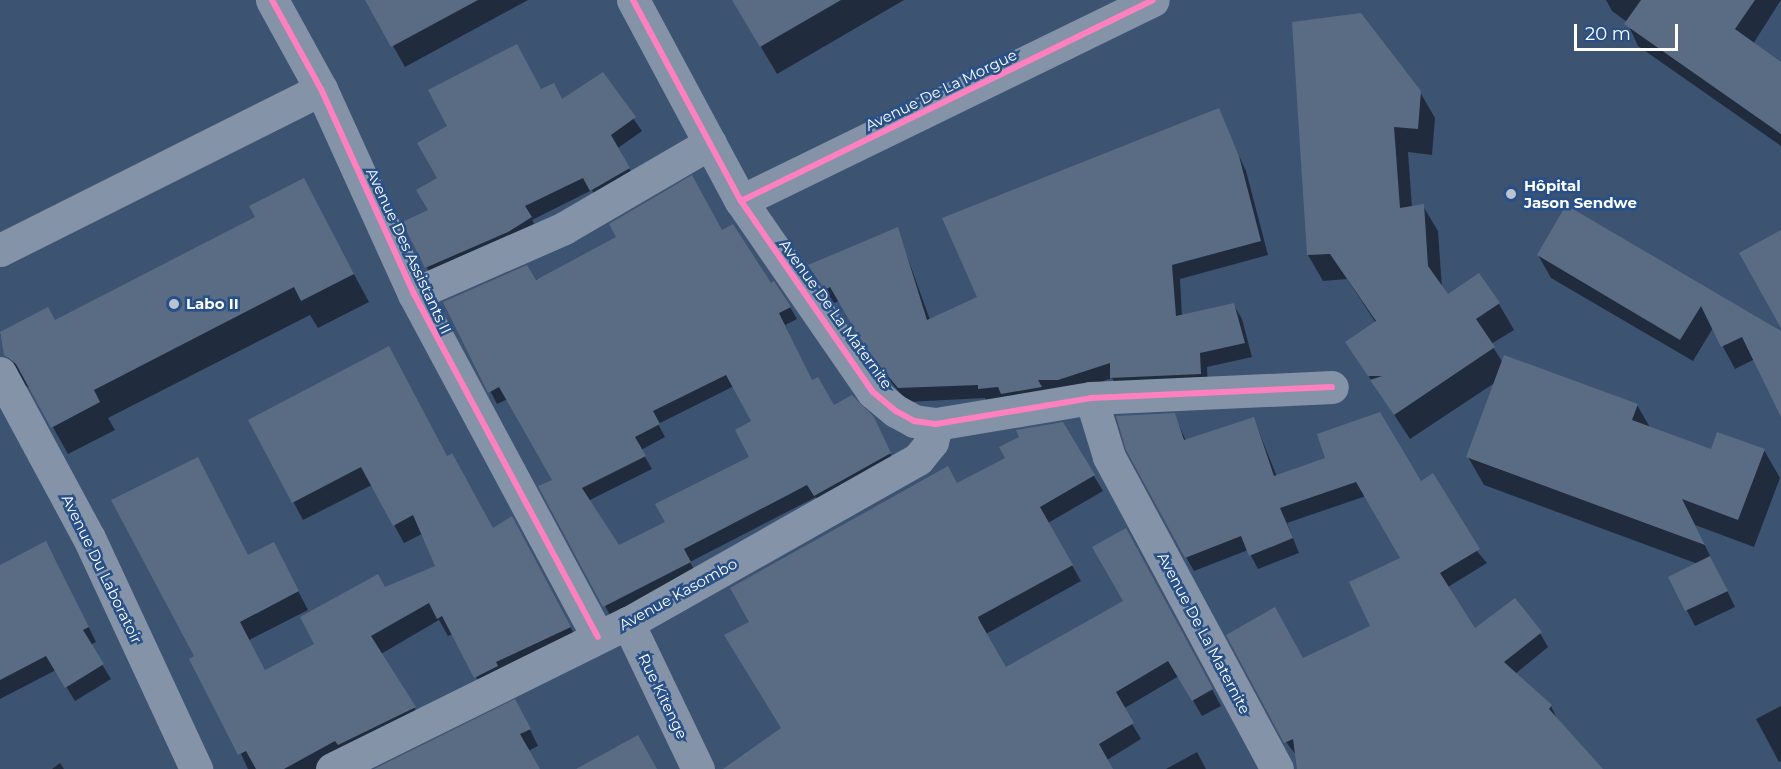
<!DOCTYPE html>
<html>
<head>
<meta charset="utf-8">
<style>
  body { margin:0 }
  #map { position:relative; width:1781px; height:769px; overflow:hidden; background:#3d5372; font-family:Montserrat,sans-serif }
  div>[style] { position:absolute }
  .shadow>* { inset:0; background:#0007 }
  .building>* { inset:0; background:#5a6c84 }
  .minor>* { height:33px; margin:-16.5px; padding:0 16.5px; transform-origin:16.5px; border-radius:16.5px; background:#8493a7 }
  .cycleway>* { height:6px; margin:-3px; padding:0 3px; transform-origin:3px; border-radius:3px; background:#ff80c0 }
  .dots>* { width:16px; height:16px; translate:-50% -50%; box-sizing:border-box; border:3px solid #274f88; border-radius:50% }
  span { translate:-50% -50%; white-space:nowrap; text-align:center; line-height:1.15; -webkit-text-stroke:5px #274f88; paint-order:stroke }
  .street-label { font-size:15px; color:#fff }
  .poi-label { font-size:15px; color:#fff; font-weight:700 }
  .left { translate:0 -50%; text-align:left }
  .scale { position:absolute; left:1574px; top:24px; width:104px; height:27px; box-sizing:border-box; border:3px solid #fff; border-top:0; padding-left:8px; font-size:18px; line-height:21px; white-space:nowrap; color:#fff; -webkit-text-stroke:4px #274f88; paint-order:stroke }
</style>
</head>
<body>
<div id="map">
  <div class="shadow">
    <i style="clip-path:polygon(367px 0,528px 0,405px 67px)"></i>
    <i style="clip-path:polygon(733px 0,904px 0,777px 74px)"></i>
    <i style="clip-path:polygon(1606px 0,1781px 0,1753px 44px,1781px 63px,1781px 146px,1638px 46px,1627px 22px,1612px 11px)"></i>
    <i style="clip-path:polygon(1293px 23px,1420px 92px,1435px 118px,1432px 155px,1408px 152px,1412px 207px,1423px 206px,1438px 231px,1442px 288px,1447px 296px,1479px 275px,1499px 304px,1514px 330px,1491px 344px,1503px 363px,1637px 405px,1651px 429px,1712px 451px,1764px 450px,1780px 478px,1754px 547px,1695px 525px,1735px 607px,1695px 626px,1670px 578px,1698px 564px,1484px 485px,1468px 457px,1496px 382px,1410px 439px,1347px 343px,1376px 323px,1347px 279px,1323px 281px,1308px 255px)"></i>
    <i style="clip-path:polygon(602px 74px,642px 131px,618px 148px,636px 181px,599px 203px,592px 190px,532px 220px,538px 230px,434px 281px,404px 223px,430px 210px,439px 178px,541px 91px,562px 100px)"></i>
    <i style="clip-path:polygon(1218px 110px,1246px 171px,1268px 255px,1180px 279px,1182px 316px,1234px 305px,1242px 319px,1252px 357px,1207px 367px,1208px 388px,1120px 392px,1112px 378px,1067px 394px,988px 403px,985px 398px,907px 402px,877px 365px,839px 301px,834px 303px,818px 279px,897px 228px,930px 320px,979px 298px)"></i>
    <i style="clip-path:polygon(303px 180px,369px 302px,318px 328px,310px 315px,108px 418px,115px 430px,68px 454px,32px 390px,22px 383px,6px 355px,0 334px,47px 309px,55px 322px,257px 218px)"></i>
    <i style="clip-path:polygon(1567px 207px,1781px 333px,1781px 413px,1755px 359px,1735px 369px,1713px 328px,1693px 361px,1551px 278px,1538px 255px)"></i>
    <i style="clip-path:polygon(evenodd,722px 232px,790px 307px,797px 319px,785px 325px,812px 382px,833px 407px,880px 431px,896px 466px,822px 508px,816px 497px,690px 562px,697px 575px,612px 619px,541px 487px,554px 480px,508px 399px,497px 404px,445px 303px,722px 232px,734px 386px,753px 422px,751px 458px,667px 523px,619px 547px,588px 501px,652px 469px,641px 450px,665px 437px,658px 424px,734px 386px)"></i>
    <i style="clip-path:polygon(1174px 414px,1186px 441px,1254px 419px,1277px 477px,1420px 483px,1487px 563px,1448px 587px,1475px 630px,1540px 633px,1548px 647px,1515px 674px,1551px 706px,1558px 721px,1600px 769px,1298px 769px,1296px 755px,1286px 742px,1303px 660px,1372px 627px,1402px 558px,1366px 496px,1287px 523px,1299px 553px,1258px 569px,1248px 550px,1194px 571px,1186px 557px)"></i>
    <i style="clip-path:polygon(250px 420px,447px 457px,493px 529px,522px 536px,580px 645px,486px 695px,453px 634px,448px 636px,439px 620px,381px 654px,425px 725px,327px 769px,248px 769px,196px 657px,248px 557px,283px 562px,308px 610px,249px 640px,265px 671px,316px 644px,385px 589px,437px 567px,422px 534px,404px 543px,372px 485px,303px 520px)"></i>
    <i style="clip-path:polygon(1062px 423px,1103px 491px,1048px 523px,1081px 581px,986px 634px,1006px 669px,1125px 601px,1134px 545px,1221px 706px,1202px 716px,1179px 676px,1123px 709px,1141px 739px,1107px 760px,1111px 769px,726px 769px,783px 729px,751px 623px,956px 484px,1007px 459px)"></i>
    <i style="clip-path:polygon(54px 557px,96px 642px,90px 645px,111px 679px,75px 701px,56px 670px,0 699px,0 569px)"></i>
    <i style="clip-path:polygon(1781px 706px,1781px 761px,1779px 762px,1756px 719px)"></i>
    <i style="clip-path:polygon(524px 717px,538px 746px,528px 751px,538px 769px,378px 769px)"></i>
    <i style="clip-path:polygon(1197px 752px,1206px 769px,1166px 769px)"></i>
    <i style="clip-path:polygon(60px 763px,64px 769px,52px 769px)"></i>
  </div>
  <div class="building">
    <i style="clip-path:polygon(365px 0,478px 0,391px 47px)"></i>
    <i style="clip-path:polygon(732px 0,841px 0,760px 47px)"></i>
    <i style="clip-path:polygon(1641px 0,1755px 0,1735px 29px,1781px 62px,1781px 134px,1624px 24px)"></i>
    <i style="clip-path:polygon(1361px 13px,1421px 91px,1418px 129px,1394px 127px,1400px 208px,1424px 204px,1428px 266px,1448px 294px,1479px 273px,1500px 303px,1476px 319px,1495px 347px,1394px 415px,1370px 380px,1382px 376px,1368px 376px,1345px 342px,1376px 321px,1330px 254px,1307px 255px,1292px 22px)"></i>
    <i style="clip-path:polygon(517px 44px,541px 89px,554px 83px,562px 99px,603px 72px,636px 117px,611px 135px,630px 168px,590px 191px,583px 178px,525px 206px,532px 217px,508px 232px,425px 268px,402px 222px,428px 210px,416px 190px,437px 178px,417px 143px,447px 126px,428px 90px)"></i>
    <i style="clip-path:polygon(1219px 108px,1239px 156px,1261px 241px,1172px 265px,1176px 316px,1234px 303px,1245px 343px,1200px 353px,1201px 374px,1110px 378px,1110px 363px,1058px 380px,1038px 380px,1042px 387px,1001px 394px,998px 387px,978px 389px,978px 385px,898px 388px,867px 351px,830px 287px,825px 290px,808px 265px,898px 227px,927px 320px,977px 297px,942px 218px)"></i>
    <i style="clip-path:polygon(evenodd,692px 175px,722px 230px,733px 224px,771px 283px,774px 281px,791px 307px,779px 313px,812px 380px,818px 377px,834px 405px,852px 395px,874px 417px,891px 453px,814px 496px,807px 485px,684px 549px,691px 562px,603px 607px,538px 486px,552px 480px,499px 387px,488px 393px,443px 302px,527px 265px,536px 280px,616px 237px,609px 224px,692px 175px,726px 375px,751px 421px,735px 430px,749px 457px,655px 504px,665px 522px,619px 545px,582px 488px,646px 456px,635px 437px,660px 424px,653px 411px,726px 375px)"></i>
    <i style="clip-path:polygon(304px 178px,354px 274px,301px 301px,294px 287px,94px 390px,100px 402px,51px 428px,16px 364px,4px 355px,0 332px,48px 307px,55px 320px,255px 217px,249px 206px)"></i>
    <i style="clip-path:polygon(1566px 205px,1781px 331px,1781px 417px,1742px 337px,1721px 347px,1701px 306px,1680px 340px,1537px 255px)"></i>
    <i style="clip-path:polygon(1781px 230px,1781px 328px,1739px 253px)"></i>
    <i style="clip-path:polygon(389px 346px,447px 456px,452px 453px,493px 528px,512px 516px,571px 627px,496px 662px,498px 666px,474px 678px,442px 616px,437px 619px,429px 603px,371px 636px,416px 707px,338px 745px,335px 741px,284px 769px,256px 769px,246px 751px,238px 755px,189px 659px,194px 656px,111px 500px,198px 457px,248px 555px,274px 542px,299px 591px,240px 622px,265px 670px,314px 644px,300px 617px,378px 574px,385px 587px,435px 566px,413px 515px,393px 526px,361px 467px,292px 503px,248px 420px)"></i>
    <i style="clip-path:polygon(1504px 355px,1638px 404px,1632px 420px,1711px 449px,1717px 432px,1765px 449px,1738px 520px,1682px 499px,1705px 545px,1466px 457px)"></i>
    <i style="clip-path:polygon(1380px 412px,1421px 481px,1433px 473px,1480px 549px,1440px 573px,1475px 628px,1515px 598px,1542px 632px,1504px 662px,1552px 705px,1549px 709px,1603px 769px,1297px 769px,1293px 739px,1284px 743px,1226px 635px,1275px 607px,1303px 658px,1370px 626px,1349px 582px,1400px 558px,1356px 482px,1280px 508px,1293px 538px,1249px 556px,1241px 536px,1185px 558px,1126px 450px,1116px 416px,1175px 413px,1184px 440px,1254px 417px,1274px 476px,1325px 458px,1317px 434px)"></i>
    <i style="clip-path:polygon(1063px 422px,1095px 475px,1040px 507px,1073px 565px,978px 617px,979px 620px,1006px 667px,1123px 601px,1092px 547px,1126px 528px,1213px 689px,1192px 701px,1168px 661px,1116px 692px,1134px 723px,1099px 744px,1113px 769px,723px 769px,781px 728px,724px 635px,749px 622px,730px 588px,948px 466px,957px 483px,1005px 458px,999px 447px,1019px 437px,1016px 430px)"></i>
    <i style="clip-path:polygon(46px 541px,89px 627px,83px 630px,104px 664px,65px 688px,46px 656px,0 680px,0 565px)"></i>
    <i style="clip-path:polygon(1710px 556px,1728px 591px,1685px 611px,1668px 577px)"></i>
    <i style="clip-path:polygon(515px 699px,531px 729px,520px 734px,540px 769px,374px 769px)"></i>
    <i style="clip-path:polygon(638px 735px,657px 769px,576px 769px)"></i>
  </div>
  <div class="minor">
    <i style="left:272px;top:0;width:102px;rotate:61.2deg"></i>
    <i style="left:321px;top:89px;width:225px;rotate:65.6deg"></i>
    <i style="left:414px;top:294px;width:389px;rotate:61.8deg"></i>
    <i style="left:633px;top:0;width:228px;rotate:61.8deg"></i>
    <i style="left:741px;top:201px;width:232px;rotate:55.4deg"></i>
    <i style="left:873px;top:392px;width:30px;rotate:40deg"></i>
    <i style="left:896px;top:411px;width:21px;rotate:29deg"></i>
    <i style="left:914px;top:421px;width:22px;rotate:8deg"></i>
    <i style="left:936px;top:424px;width:157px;rotate:-9.5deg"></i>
    <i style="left:1091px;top:398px;width:241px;rotate:-2.6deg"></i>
    <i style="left:741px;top:201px;width:458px;rotate:-26deg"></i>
    <i style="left:0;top:250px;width:359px;rotate:-26.6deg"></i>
    <i style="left:414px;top:294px;width:164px;rotate:-23.7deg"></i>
    <i style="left:564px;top:228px;width:169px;rotate:-30.2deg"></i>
    <i style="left:0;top:373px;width:187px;rotate:61.7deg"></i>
    <i style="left:89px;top:538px;width:255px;rotate:65.1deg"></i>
    <i style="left:1091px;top:398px;width:62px;rotate:73deg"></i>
    <i style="left:1109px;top:457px;width:354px;rotate:61.7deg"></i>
    <i style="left:628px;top:623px;width:162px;rotate:64.4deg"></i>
    <i style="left:332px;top:769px;width:330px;rotate:-26.3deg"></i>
    <i style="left:628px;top:623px;width:333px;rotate:-29.5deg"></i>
    <i style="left:918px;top:459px;width:22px;rotate:-51deg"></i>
    <i style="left:932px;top:442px;width:18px;rotate:-77deg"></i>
  </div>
  <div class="cycleway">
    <i style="left:272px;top:0;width:102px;rotate:61.2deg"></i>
    <i style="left:321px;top:89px;width:225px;rotate:65.6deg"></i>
    <i style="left:414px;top:294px;width:389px;rotate:61.8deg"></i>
    <i style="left:633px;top:0;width:228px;rotate:61.8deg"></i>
    <i style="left:741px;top:201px;width:232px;rotate:55.4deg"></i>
    <i style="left:873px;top:392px;width:30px;rotate:40deg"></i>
    <i style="left:896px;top:411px;width:21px;rotate:29deg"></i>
    <i style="left:914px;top:421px;width:22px;rotate:8deg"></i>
    <i style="left:936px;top:424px;width:157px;rotate:-9.5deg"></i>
    <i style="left:1091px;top:398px;width:241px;rotate:-2.6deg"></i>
    <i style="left:741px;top:201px;width:458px;rotate:-26deg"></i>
  </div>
  <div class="dots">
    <i style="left:1511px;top:194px;background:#bbc3ce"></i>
    <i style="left:174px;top:304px;background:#bbc3ce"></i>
  </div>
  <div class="street-label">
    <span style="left:941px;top:90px;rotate:-26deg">Avenue De La Morgue</span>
    <span style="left:409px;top:251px;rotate:65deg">Avenue Des Assistants II</span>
    <span style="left:836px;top:314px;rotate:54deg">Avenue De La Maternite</span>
    <span style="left:102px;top:569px;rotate:64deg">Avenue Du Laboratoir</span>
    <span style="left:678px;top:594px;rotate:-29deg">Avenue Kasombo</span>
    <span style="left:1204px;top:633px;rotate:62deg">Avenue De La Maternite</span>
    <span style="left:663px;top:696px;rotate:64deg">Rue Kitenge</span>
  </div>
  <div class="poi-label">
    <span class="left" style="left:1524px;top:194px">Hôpital<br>Jason Sendwe</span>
    <span class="left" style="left:186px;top:304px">Labo II</span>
  </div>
  <div class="scale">20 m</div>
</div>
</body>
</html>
